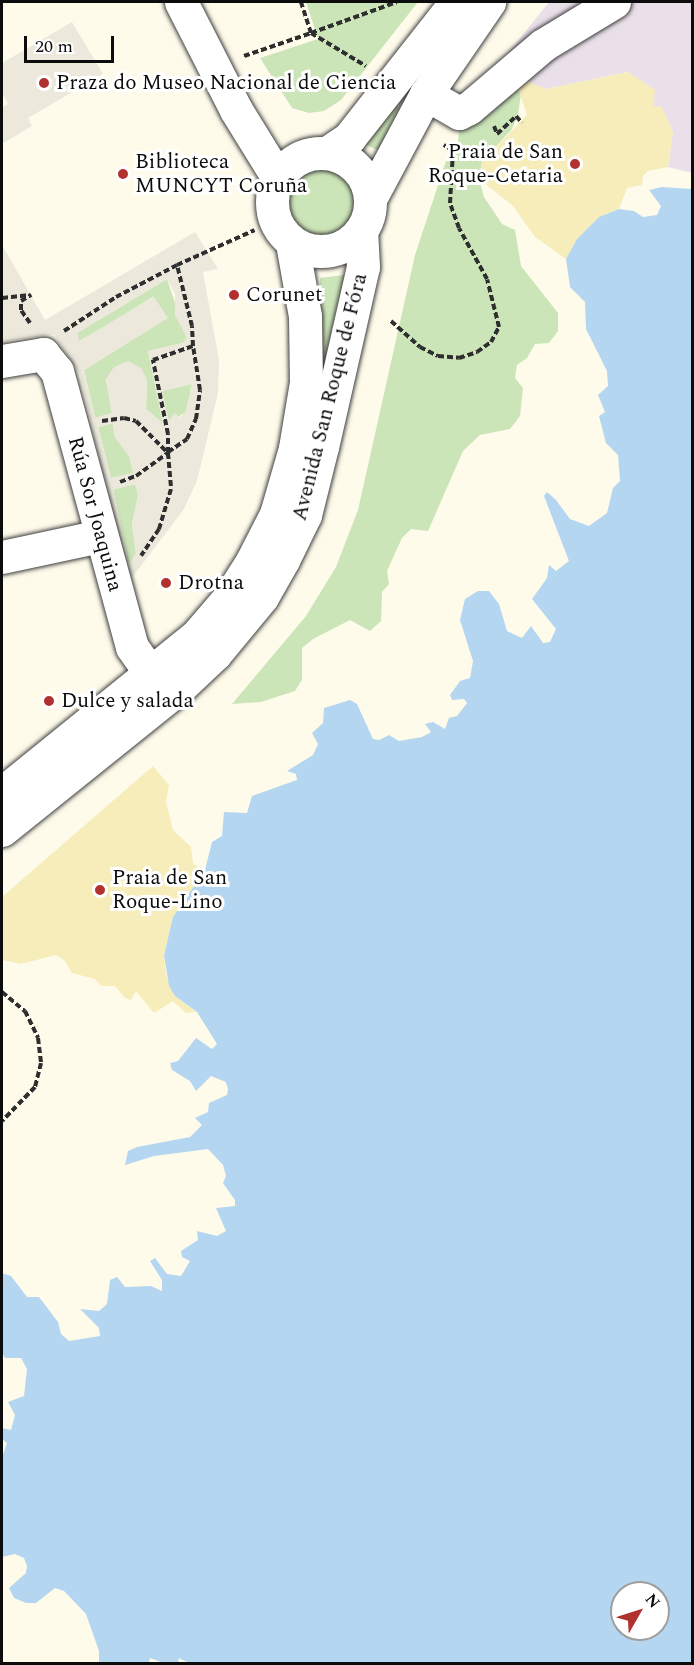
<!DOCTYPE html>
<html>
<head>
<meta charset="utf-8">
<style>
  body { margin:0 }
  #map { position:relative; width:694px; height:1665px; overflow:hidden; background:#fefbeb; font-family:Spectral,serif }
  div>[style] { position:absolute }
  .industrial>* { inset:0; background:#eae0ea }
  .green>* { inset:0; background:#cce5b8 }
  .round { border-radius:50% }
  .sand>* { inset:0; background:#f6edbb }
  .plaza>* { inset:0; background:#ece9dc }
  .water>* { inset:0; background:#b4d6f1 }
  .path>* { height:4px; margin-top:-2px; transform-origin:0; background:repeating-linear-gradient(90deg,#2e2e2e 0 6px,transparent 0 9px) }
  .roads { filter:drop-shadow(0 0 2px #3f3f3f) drop-shadow(0 0 2px #3f3f3f) }
  .minor>* { height:33px; margin:-16.5px; padding:0 16.5px; transform-origin:16.5px; border-radius:16.5px; background:#fff }
  .minor>.ring { margin:-16.5px; padding:0; box-sizing:content-box; background:none; border:33px solid #fff; border-radius:50% }
  .dots>* { width:16px; height:16px; translate:-50% -50%; box-sizing:border-box; border:3px solid #fff; border-radius:50% }
  span { translate:-50% -50%; white-space:nowrap; text-align:center; line-height:1.15; -webkit-text-stroke:6px #fff; paint-order:stroke }
  .poi-label { font-size:21px; color:#0c0c0c }
  .left { translate:0 -50%; text-align:left }
  .right { translate:-100% -50%; text-align:right }
  .street-label { font-size:21px; color:#0c0c0c }
  .frame { position:absolute; inset:0; border:3px solid #0c0c0c; pointer-events:none }
  .north { position:absolute; left:610px; top:1581px; width:60px; height:60px; box-sizing:border-box; background:#fff; border:2px solid #9e9e9e; border-radius:50%; rotate:51deg; font-size:16px; font-weight:700; line-height:24px; text-align:center; color:#0c0c0c }
  .north::after { content:''; display:block; margin:auto; width:21px; height:27px; background:#b1312e; clip-path:polygon(50% 0,100% 100%,50% 72%,0 100%) }
  .scale { position:absolute; left:24px; top:36px; width:90px; height:27px; box-sizing:border-box; border:3px solid #0c0c0c; border-top:0; padding-left:8px; font-size:18px; line-height:21px; white-space:nowrap; color:#0c0c0c; -webkit-text-stroke:4px #fff; paint-order:stroke }
</style>
</head>
<body>
<div id="map">
  <div class="industrial">
    <i style="clip-path:polygon(549px 2px,692px 2px,692px 173px,668px 167px,673px 132px,628px 72px,546px 89px,493px 72px)"></i>
  </div>
  <div class="green">
    <i style="clip-path:polygon(306px 2px,418px 2px,341px 100px,324px 111px,309px 113px,292px 108px,260px 58px,318px 39px)"></i>
    <i style="clip-path:polygon(516px 82px,521px 94px,518px 114px,512px 129px,482px 162px,479px 179px,484px 197px,502px 224px,515px 230px,521px 266px,558px 313px,558px 331px,549px 343px,535px 344px,527px 358px,517px 365px,515px 378px,523px 388px,520px 416px,510px 429px,480px 435px,463px 451px,428px 531px,411px 529px,402px 538px,387px 571px,389px 584px,382px 592px,381px 621px,370px 631px,350px 620px,313px 639px,302px 648px,302px 680px,295px 691px,261px 702px,232px 704px,306px 616px,336px 567px,358px 510px,415px 255px,446px 161px,458px 141px,459px 131px)"></i>
    <i style="clip-path:polygon(395px 105px,406px 111px,387px 155px,365px 144px)"></i>
    <i class="round" style="left:289px;top:169px;width:68px;height:68px"></i>
    <i style="clip-path:polygon(352px 274px,317px 400px,320px 278px)"></i>
    <i style="clip-path:polygon(167px 279px,187px 338px,183px 343px,148px 351px,163px 424px,146px 409px,147px 379px,106px 379px,112px 413px,95px 418px,84px 370px,167px 318px,153px 297px,79px 342px,77px 333px)"></i>
    <i style="clip-path:polygon(192px 384px,186px 412px,169px 422px,162px 391px)"></i>
    <i style="clip-path:polygon(113px 423px,115px 437px,129px 456px,134px 473px,111px 478px,98px 427px)"></i>
    <i style="clip-path:polygon(136px 484px,138px 496px,132px 524px,136px 553px,129px 566px,113px 489px)"></i>
  </div>
  <div class="sand">
    <i style="clip-path:polygon(628px 72px,655px 90px,653px 106px,662px 107px,673px 132px,668px 167px,648px 171px,643px 176px,642px 185px,627px 188px,619px 209px,599px 217px,577px 239px,566px 259px,535px 237px,513px 206px,479px 179px,482px 162px,527px 115px,516px 82px,520px 78px,546px 89px)"></i>
    <i style="clip-path:polygon(153px 766px,169px 785px,166px 802px,173px 830px,191px 847px,193px 864px,205px 870px,173px 917px,164px 955px,166px 975px,175px 996px,196px 1012px,186px 1013px,173px 1001px,154px 1013px,136px 991px,131px 1000px,125px 998px,115px 986px,101px 986px,95px 979px,72px 973px,65px 961px,56px 955px,21px 964px,2px 960px,2px 897px)"></i>
  </div>
  <div class="plaza">
    <i style="clip-path:polygon(72px 22px,103px 74px,28px 118px,32px 126px,2px 144px,2px 108px,8px 104px,2px 92px,2px 63px)"></i>
    <i style="clip-path:polygon(evenodd,195px 232px,218px 269px,203px 272px,219px 360px,218px 393px,197px 481px,184px 509px,128px 583px,80px 374px,54px 334px,2px 342px,2px 245px,45px 320px,195px 232px,167px 279px,175px 294px,175px 315px,187px 338px,183px 343px,148px 351px,163px 423px,146px 409px,147px 379px,141px 368px,128px 361px,114px 367px,106px 379px,112px 413px,95px 418px,84px 370px,168px 318px,154px 297px,79px 341px,77px 333px,167px 279px,195px 232px,192px 384px,186px 412px,180px 417px,174px 413px,169px 421px,162px 391px,192px 384px,195px 232px,113px 423px,115px 437px,129px 456px,133px 473px,111px 478px,98px 427px,113px 423px,195px 232px,135px 484px,138px 496px,132px 524px,136px 553px,129px 565px,113px 490px,135px 484px)"></i>
  </div>
  <div class="water">
    <i style="clip-path:polygon(evenodd,662px 187px,692px 189px,692px 1663px,191px 1664px,179px 1658px,178px 1663px,166px 1664px,150px 1658px,149px 1663px,99px 1663px,99px 1651px,86px 1614px,64px 1591px,55px 1588px,36px 1603px,26px 1603px,14px 1598px,9px 1588px,26px 1573px,27px 1566px,24px 1558px,15px 1554px,2px 1557px,2px 1457px,7px 1443px,2px 1439px,2px 1428px,11px 1430px,15px 1415px,8px 1402px,24px 1396px,27px 1369px,21px 1358px,5px 1358px,2px 1353px,2px 1273px,11px 1276px,27px 1297px,39px 1297px,58px 1322px,61px 1334px,69px 1341px,100px 1336px,99px 1328px,80px 1309px,99px 1311px,107px 1304px,110px 1280px,117px 1277px,125px 1287px,151px 1286px,162px 1291px,162px 1280px,150px 1261px,155px 1258px,167px 1274px,181px 1276px,190px 1261px,182px 1257px,181px 1251px,198px 1240px,197px 1231px,217px 1236px,226px 1231px,216px 1208px,235px 1206px,235px 1200px,223px 1183px,226px 1176px,223px 1165px,208px 1149px,154px 1156px,125px 1165px,128px 1151px,137px 1147px,190px 1137px,202px 1125px,195px 1118px,208px 1112px,209px 1103px,227px 1095px,228px 1089px,226px 1082px,211px 1076px,196px 1091px,190px 1081px,172px 1070px,170px 1063px,178px 1061px,196px 1038px,212px 1049px,217px 1044px,197px 1012px,175px 996px,169px 986px,164px 955px,173px 917px,205px 870px,212px 842px,222px 836px,224px 812px,247px 813px,252px 796px,297px 780px,296px 774px,287px 771px,313px 755px,318px 744px,312px 733px,323px 723px,324px 708px,350px 700px,357px 704px,373px 739px,379px 740px,389px 735px,399px 741px,422px 737px,431px 732px,425px 724px,433px 722px,445px 729px,449px 718px,457px 716px,467px 703px,464px 699px,452px 700px,450px 695px,460px 681px,470px 678px,473px 661px,460px 620px,465px 599px,478px 591px,489px 591px,499px 604px,507px 631px,522px 638px,531px 626px,543px 643px,550px 642px,556px 629px,532px 599px,547px 578px,549px 565px,556px 571px,569px 561px,544px 496px,547px 492px,556px 500px,570px 519px,589px 526px,607px 513px,613px 488px,620px 481px,618px 455px,606px 443px,599px 416px,605px 412px,598px 395px,608px 386px,607px 371px,586px 329px,585px 302px,570px 287px,566px 259px,577px 239px,599px 217px,619px 209px,634px 211px,643px 217px,657px 215px,661px 206px,649px 190px,662px 187px,622px 1593px,658px 1593px,658px 1629px,622px 1629px,622px 1593px)"></i>
  </div>
  <div class="path">
    <i style="left:311px;top:33px;width:91px;rotate:-19.8deg"></i>
    <i style="left:311px;top:33px;width:64px;rotate:31deg"></i>
    <i style="left:244px;top:56px;width:71px;rotate:-18.9deg"></i>
    <i style="left:311px;top:33px;width:33px;rotate:-108deg"></i>
    <i style="left:494px;top:126px;width:9px;rotate:69deg"></i>
    <i style="left:497px;top:134px;width:26px;rotate:-43deg"></i>
    <i style="left:516px;top:116px;width:9px;rotate:49deg"></i>
    <i style="left:2px;top:298px;width:28px;rotate:-6deg"></i>
    <i style="left:391px;top:321px;width:39px;rotate:42deg"></i>
    <i style="left:420px;top:347px;width:20px;rotate:27deg"></i>
    <i style="left:438px;top:356px;width:21px;rotate:5deg"></i>
    <i style="left:459px;top:358px;width:19px;rotate:-18deg"></i>
    <i style="left:477px;top:352px;width:17px;rotate:-36deg"></i>
    <i style="left:491px;top:342px;width:17px;rotate:-62deg"></i>
    <i style="left:499px;top:327px;width:49px;rotate:-104deg"></i>
    <i style="left:487px;top:279px;width:58px;rotate:-118.8deg"></i>
    <i style="left:459px;top:228px;width:27px;rotate:-110deg"></i>
    <i style="left:450px;top:203px;width:52px;rotate:-86.7deg"></i>
    <i style="left:453px;top:151px;width:11px;rotate:-146deg"></i>
    <i style="left:30px;top:323px;width:16px;rotate:-125deg"></i>
    <i style="left:21px;top:310px;width:9px;rotate:-90deg"></i>
    <i style="left:21px;top:301px;width:12px;rotate:-31deg"></i>
    <i style="left:64px;top:331px;width:62px;rotate:-33.2deg"></i>
    <i style="left:116px;top:297px;width:69px;rotate:-27.7deg"></i>
    <i style="left:102px;top:421px;width:22px;rotate:-8deg"></i>
    <i style="left:124px;top:418px;width:12px;rotate:14deg"></i>
    <i style="left:136px;top:421px;width:45px;rotate:45deg"></i>
    <i style="left:168px;top:453px;width:36px;rotate:85deg"></i>
    <i style="left:171px;top:489px;width:42px;rotate:106.7deg"></i>
    <i style="left:159px;top:529px;width:32px;rotate:124deg"></i>
    <i style="left:168px;top:452px;width:23px;rotate:-34deg"></i>
    <i style="left:187px;top:439px;width:22px;rotate:-66deg"></i>
    <i style="left:196px;top:419px;width:29px;rotate:-82deg"></i>
    <i style="left:200px;top:390px;width:45px;rotate:-99deg"></i>
    <i style="left:120px;top:482px;width:17px;rotate:-21deg"></i>
    <i style="left:136px;top:476px;width:39px;rotate:-36deg"></i>
    <i style="left:168px;top:453px;width:19px;rotate:-90deg"></i>
    <i style="left:168px;top:434px;width:76px;rotate:-101.5deg"></i>
    <i style="left:153px;top:360px;width:42px;rotate:-19.3deg"></i>
    <i style="left:193px;top:346px;width:20px;rotate:-93deg"></i>
    <i style="left:192px;top:326px;width:63px;rotate:-103.8deg"></i>
    <i style="left:177px;top:265px;width:85px;rotate:-24.2deg"></i>
    <i style="left:2px;top:992px;width:30px;rotate:40deg"></i>
    <i style="left:25px;top:1011px;width:30px;rotate:64deg"></i>
    <i style="left:38px;top:1038px;width:25px;rotate:83deg"></i>
    <i style="left:41px;top:1063px;width:25px;rotate:104deg"></i>
    <i style="left:35px;top:1087px;width:47px;rotate:134.1deg"></i>
  </div>
  <div class="roads">
    <div class="minor">
      <i style="left:181px;top:2px;width:121px;rotate:63deg"></i>
      <i style="left:236px;top:110px;width:80px;rotate:58.3deg"></i>
      <i style="left:426px;top:94px;width:38px;rotate:30deg"></i>
      <i style="left:459px;top:113px;width:11px;rotate:-27deg"></i>
      <i style="left:469px;top:108px;width:97px;rotate:-40.4deg"></i>
      <i style="left:543px;top:45px;width:83px;rotate:-31.2deg"></i>
      <i class="ring" style="left:272px;top:153px;width:65px;height:65px"></i>
      <i style="left:327px;top:153px;width:27px;rotate:-34deg"></i>
      <i style="left:349px;top:138px;width:173px;rotate:-51.8deg"></i>
      <i style="left:371px;top:197px;width:117px;rotate:-61.9deg"></i>
      <i style="left:426px;top:94px;width:112px;rotate:-55.6deg"></i>
      <i style="left:2px;top:361px;width:42px;rotate:-9.7deg"></i>
      <i style="left:43px;top:354px;width:22px;rotate:51deg"></i>
      <i style="left:57px;top:371px;width:286px;rotate:74.8deg"></i>
      <i style="left:132px;top:647px;width:33px;rotate:55deg"></i>
      <i style="left:2px;top:557px;width:100px;rotate:-12.1deg"></i>
      <i style="left:2px;top:793px;width:251px;rotate:-39deg"></i>
      <i style="left:197px;top:635px;width:48px;rotate:-49.3deg"></i>
      <i style="left:228px;top:599px;width:45px;rotate:-57.7deg"></i>
      <i style="left:252px;top:561px;width:53px;rotate:-62.9deg"></i>
      <i style="left:276px;top:514px;width:69px;rotate:-73.9deg"></i>
      <i style="left:295px;top:448px;width:67px;rotate:-80.5deg"></i>
      <i style="left:306px;top:382px;width:66px;rotate:-90.9deg"></i>
      <i style="left:305px;top:316px;width:74px;rotate:-100.1deg"></i>
      <i style="left:2px;top:830px;width:230px;rotate:-38.8deg"></i>
      <i style="left:181px;top:686px;width:47px;rotate:-43.3deg"></i>
      <i style="left:215px;top:654px;width:74px;rotate:-50.5deg"></i>
      <i style="left:262px;top:597px;width:43px;rotate:-60.4deg"></i>
      <i style="left:283px;top:560px;width:50px;rotate:-63.9deg"></i>
      <i style="left:305px;top:515px;width:70px;rotate:-76deg"></i>
      <i style="left:322px;top:447px;width:185px;rotate:-77.2deg"></i>
      <i style="left:363px;top:267px;width:34px;rotate:-93deg"></i>
    </div>
  </div>
  <div class="dots">
    <i style="left:44px;top:83px;background:#b1312e"></i>
    <i style="left:575px;top:164px;background:#b1312e"></i>
    <i style="left:123px;top:174px;background:#b1312e"></i>
    <i style="left:234px;top:295px;background:#b1312e"></i>
    <i style="left:166px;top:583px;background:#b1312e"></i>
    <i style="left:49px;top:701px;background:#b1312e"></i>
    <i style="left:100px;top:890px;background:#b1312e"></i>
  </div>
  <div class="poi-label">
    <span class="left" style="left:56px;top:83px">Praza do Museo Nacional de Ciencia</span>
    <span class="right" style="left:563px;top:164px">Praia de San<br>Roque-Cetaria</span>
    <span class="left" style="left:135px;top:174px">Biblioteca<br>MUNCYT Coruña</span>
    <span class="left" style="left:246px;top:295px">Corunet</span>
    <span class="left" style="left:178px;top:583px">Drotna</span>
    <span class="left" style="left:61px;top:701px">Dulce y salada</span>
    <span class="left" style="left:112px;top:890px">Praia de San<br>Roque-Lino</span>
  </div>
  <div class="street-label">
    <span style="left:330px;top:397px;rotate:-76deg">Avenida San Roque de Fóra</span>
    <span style="left:95px;top:514px;rotate:75deg">Rúa Sor Joaquina</span>
  </div>
  <div class="frame"></div>
  <div class="north">N</div>
  <div class="scale">20 m</div>
</div>
</body>
</html>
